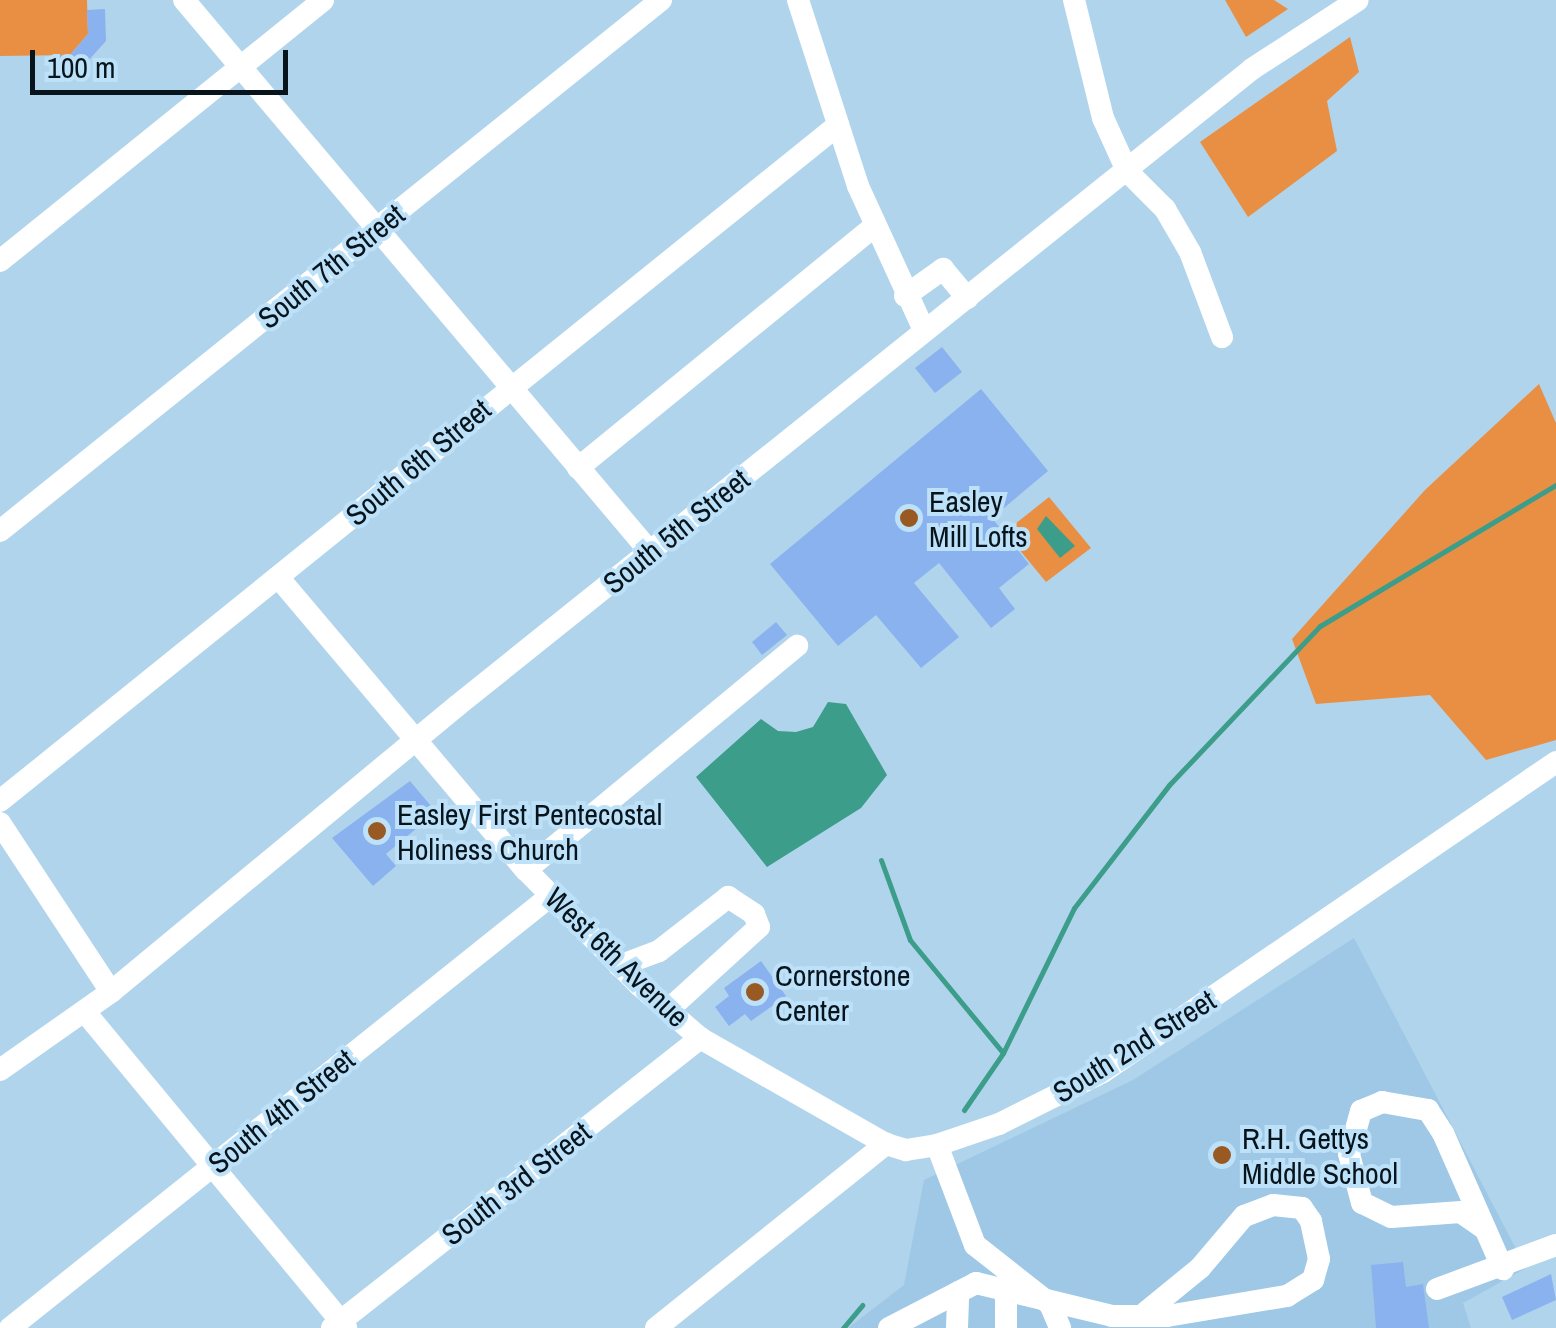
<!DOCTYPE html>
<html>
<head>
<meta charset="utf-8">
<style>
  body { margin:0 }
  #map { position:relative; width:1556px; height:1328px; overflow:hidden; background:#b0d4ec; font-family:"Archivo Narrow",sans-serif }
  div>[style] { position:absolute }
  .built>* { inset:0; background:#9ec8e5 }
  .green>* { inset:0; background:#e98f44 }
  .water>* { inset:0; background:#3b9d8a }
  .stream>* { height:5px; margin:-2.5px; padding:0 2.5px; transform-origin:2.5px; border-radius:2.5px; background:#3b9d8a }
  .building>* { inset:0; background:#8ab2ee }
  .minor>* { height:22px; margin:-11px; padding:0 11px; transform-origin:11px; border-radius:11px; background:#fff }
  .dots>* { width:28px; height:28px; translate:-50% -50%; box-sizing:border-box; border:5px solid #bde1f9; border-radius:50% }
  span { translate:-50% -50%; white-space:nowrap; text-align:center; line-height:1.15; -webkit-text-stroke:8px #bde1f9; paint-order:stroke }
  .street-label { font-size:30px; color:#07141c }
  .poi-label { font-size:30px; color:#07141c }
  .left { translate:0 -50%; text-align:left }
  .scale { position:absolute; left:30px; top:50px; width:258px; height:45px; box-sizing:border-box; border:5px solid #07141c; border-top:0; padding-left:12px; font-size:30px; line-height:35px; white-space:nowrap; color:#07141c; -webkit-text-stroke:8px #bde1f9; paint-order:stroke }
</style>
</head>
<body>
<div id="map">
  <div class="built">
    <i style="clip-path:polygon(1354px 938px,1526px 1268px,1463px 1303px,1471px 1328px,848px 1328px,904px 1285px,924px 1180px,1133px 1080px)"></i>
  </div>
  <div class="green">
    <i style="clip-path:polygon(0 0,87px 0,88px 34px,70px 55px,0 56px)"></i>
    <i style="clip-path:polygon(1225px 0,1274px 0,1288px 9px,1246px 37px)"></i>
    <i style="clip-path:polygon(1350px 37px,1359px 72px,1327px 101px,1337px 151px,1248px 217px,1200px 142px)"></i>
    <i style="clip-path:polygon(1539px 384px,1556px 423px,1556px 740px,1486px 760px,1430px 695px,1316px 704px,1292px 639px,1425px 490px)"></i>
    <i style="clip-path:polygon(1049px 497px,1091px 548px,1046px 582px,1005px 532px)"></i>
  </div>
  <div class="water">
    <i style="clip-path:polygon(1046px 516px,1075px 546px,1060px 558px,1037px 529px)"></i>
    <i style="clip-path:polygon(828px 702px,846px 704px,887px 775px,861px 808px,767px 867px,696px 777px,761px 719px,778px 731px,796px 732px,813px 727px)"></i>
  </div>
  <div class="stream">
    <i style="left:881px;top:860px;width:85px;rotate:70.1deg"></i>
    <i style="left:910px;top:940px;width:146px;rotate:50.5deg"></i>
    <i style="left:964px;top:1110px;width:69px;rotate:-55.6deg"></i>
    <i style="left:1003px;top:1053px;width:161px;rotate:-63.9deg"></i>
    <i style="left:1074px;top:908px;width:155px;rotate:-52.3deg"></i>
    <i style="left:1169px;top:785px;width:219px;rotate:-46.5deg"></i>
    <i style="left:1320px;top:626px;width:275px;rotate:-30.9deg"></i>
    <i style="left:843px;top:1328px;width:30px;rotate:-50deg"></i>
  </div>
  <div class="building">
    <i style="clip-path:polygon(105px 9px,106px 41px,78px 72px,51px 74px,51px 55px,70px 55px,88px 34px,87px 10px)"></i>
    <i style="clip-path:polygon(942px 347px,962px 372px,935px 393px,915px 368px)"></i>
    <i style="clip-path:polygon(981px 389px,1048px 471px,992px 518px,1029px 564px,999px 588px,1015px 609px,991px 628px,939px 563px,914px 583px,959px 637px,921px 668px,876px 615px,838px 646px,770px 564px)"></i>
    <i style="clip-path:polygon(776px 622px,787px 635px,762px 655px,752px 642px)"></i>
    <i style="clip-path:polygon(410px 781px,436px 812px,386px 854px,396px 866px,373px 886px,332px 838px)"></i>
    <i style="clip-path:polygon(761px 961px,786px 996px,751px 1021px,745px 1014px,729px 1026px,715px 1007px,729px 996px,724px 988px)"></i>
    <i style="clip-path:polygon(1403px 1262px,1406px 1287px,1423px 1284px,1429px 1328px,1376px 1328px,1371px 1265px)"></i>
    <i style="clip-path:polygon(1551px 1274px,1556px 1300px,1512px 1320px,1502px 1297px)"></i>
  </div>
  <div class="minor">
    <i style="left:184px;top:0;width:724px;rotate:49.82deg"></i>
    <i style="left:798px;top:0;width:195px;rotate:72.1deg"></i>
    <i style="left:858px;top:186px;width:158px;rotate:65.4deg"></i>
    <i style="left:1074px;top:0;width:122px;rotate:76.2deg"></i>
    <i style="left:1103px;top:118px;width:58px;rotate:65.6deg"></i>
    <i style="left:1127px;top:171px;width:54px;rotate:45deg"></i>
    <i style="left:1165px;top:209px;width:50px;rotate:59.8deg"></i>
    <i style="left:1190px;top:252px;width:91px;rotate:69.4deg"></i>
    <i style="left:0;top:261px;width:415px;rotate:-38.9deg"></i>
    <i style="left:905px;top:296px;width:47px;rotate:-35.4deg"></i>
    <i style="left:943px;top:269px;width:38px;rotate:50deg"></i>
    <i style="left:578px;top:468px;width:382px;rotate:-39.2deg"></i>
    <i style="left:0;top:531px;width:848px;rotate:-38.78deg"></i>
    <i style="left:278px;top:577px;width:384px;rotate:49.8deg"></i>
    <i style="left:526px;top:870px;width:161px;rotate:45.5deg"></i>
    <i style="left:639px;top:985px;width:81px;rotate:41deg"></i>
    <i style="left:700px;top:1038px;width:214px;rotate:29.7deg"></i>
    <i style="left:0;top:801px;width:1077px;rotate:-38.89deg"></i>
    <i style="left:0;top:823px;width:202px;rotate:56.7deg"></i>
    <i style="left:526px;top:870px;width:352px;rotate:-39.6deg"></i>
    <i style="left:619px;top:966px;width:43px;rotate:-20.6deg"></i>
    <i style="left:659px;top:951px;width:88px;rotate:-38deg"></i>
    <i style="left:728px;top:897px;width:31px;rotate:33deg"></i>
    <i style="left:754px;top:914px;width:14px;rotate:69deg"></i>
    <i style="left:759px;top:927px;width:123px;rotate:137.6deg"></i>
    <i style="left:85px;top:1012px;width:410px;rotate:50.4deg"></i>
    <i style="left:0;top:1070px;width:136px;rotate:-35.1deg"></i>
    <i style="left:111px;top:992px;width:450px;rotate:-39.6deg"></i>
    <i style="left:458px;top:705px;width:1017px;rotate:-38.69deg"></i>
    <i style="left:1252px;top:69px;width:126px;rotate:-33.1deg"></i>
    <i style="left:937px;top:1145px;width:107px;rotate:69.2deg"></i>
    <i style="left:975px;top:1245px;width:95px;rotate:38.2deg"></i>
    <i style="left:1050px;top:1304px;width:26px;rotate:67deg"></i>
    <i style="left:1485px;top:1229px;width:29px;rotate:-145deg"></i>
    <i style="left:1461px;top:1212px;width:70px;rotate:175.9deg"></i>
    <i style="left:1391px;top:1217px;width:32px;rotate:-154deg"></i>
    <i style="left:1362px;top:1203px;width:51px;rotate:-104.9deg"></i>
    <i style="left:1349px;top:1154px;width:45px;rotate:-74.4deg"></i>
    <i style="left:1361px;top:1111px;width:23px;rotate:-23deg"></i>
    <i style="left:1382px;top:1102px;width:47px;rotate:9.9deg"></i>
    <i style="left:1428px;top:1110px;width:27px;rotate:57deg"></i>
    <i style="left:1443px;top:1133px;width:149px;rotate:66.2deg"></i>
    <i style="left:1437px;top:1289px;width:127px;rotate:-20.3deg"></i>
    <i style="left:10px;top:1328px;width:695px;rotate:-38.63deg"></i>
    <i style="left:332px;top:1328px;width:469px;rotate:-38.2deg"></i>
    <i style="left:656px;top:1328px;width:295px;rotate:-38.7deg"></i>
    <i style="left:886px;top:1144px;width:21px;rotate:17deg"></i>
    <i style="left:906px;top:1150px;width:31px;rotate:-9deg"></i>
    <i style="left:937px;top:1145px;width:65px;rotate:-18.7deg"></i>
    <i style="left:999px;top:1124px;width:116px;rotate:-26.6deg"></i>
    <i style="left:1103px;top:1072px;width:549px;rotate:-34.38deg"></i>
    <i style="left:889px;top:1328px;width:98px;rotate:-27.3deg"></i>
    <i style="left:976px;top:1283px;width:140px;rotate:13.6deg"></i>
    <i style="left:1112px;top:1316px;width:55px"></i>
    <i style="left:1167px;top:1316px;width:122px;rotate:-9.5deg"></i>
    <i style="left:1287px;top:1296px;width:31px;rotate:-32deg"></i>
    <i style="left:1313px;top:1280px;width:22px;rotate:-74deg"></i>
    <i style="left:1319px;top:1259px;width:39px;rotate:-102deg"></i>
    <i style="left:1311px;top:1221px;width:16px;rotate:-125deg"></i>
    <i style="left:1302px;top:1208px;width:29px;rotate:-174deg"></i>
    <i style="left:1273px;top:1205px;width:31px;rotate:159deg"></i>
    <i style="left:1244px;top:1216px;width:68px;rotate:130.2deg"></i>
    <i style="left:1200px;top:1268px;width:70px;rotate:140.8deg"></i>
    <i style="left:957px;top:1328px;width:36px;rotate:-88deg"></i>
    <i style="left:1006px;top:1328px;width:36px;rotate:-90deg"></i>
  </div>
  <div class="dots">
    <i style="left:909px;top:518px;background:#995922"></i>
    <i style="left:377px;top:831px;background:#995922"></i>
    <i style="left:755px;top:992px;background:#995922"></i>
    <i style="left:1222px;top:1155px;background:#995922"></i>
  </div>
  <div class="street-label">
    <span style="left:331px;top:266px;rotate:-39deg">South 7th Street</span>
    <span style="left:418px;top:462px;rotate:-40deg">South 6th Street</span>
    <span style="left:676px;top:531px;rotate:-39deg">South 5th Street</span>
    <span style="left:617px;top:957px;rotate:44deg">West 6th Avenue</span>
    <span style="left:1134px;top:1046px;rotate:-32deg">South 2nd Street</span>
    <span style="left:281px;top:1111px;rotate:-39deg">South 4th Street</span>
    <span style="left:516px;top:1183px;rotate:-38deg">South 3rd Street</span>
  </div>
  <div class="poi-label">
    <span class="left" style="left:929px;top:518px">Easley<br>Mill Lofts</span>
    <span class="left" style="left:397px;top:831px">Easley First Pentecostal<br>Holiness Church</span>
    <span class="left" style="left:775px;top:992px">Cornerstone<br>Center</span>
    <span class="left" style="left:1242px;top:1155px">R.H. Gettys<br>Middle School</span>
  </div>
  <div class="scale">100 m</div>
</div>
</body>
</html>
